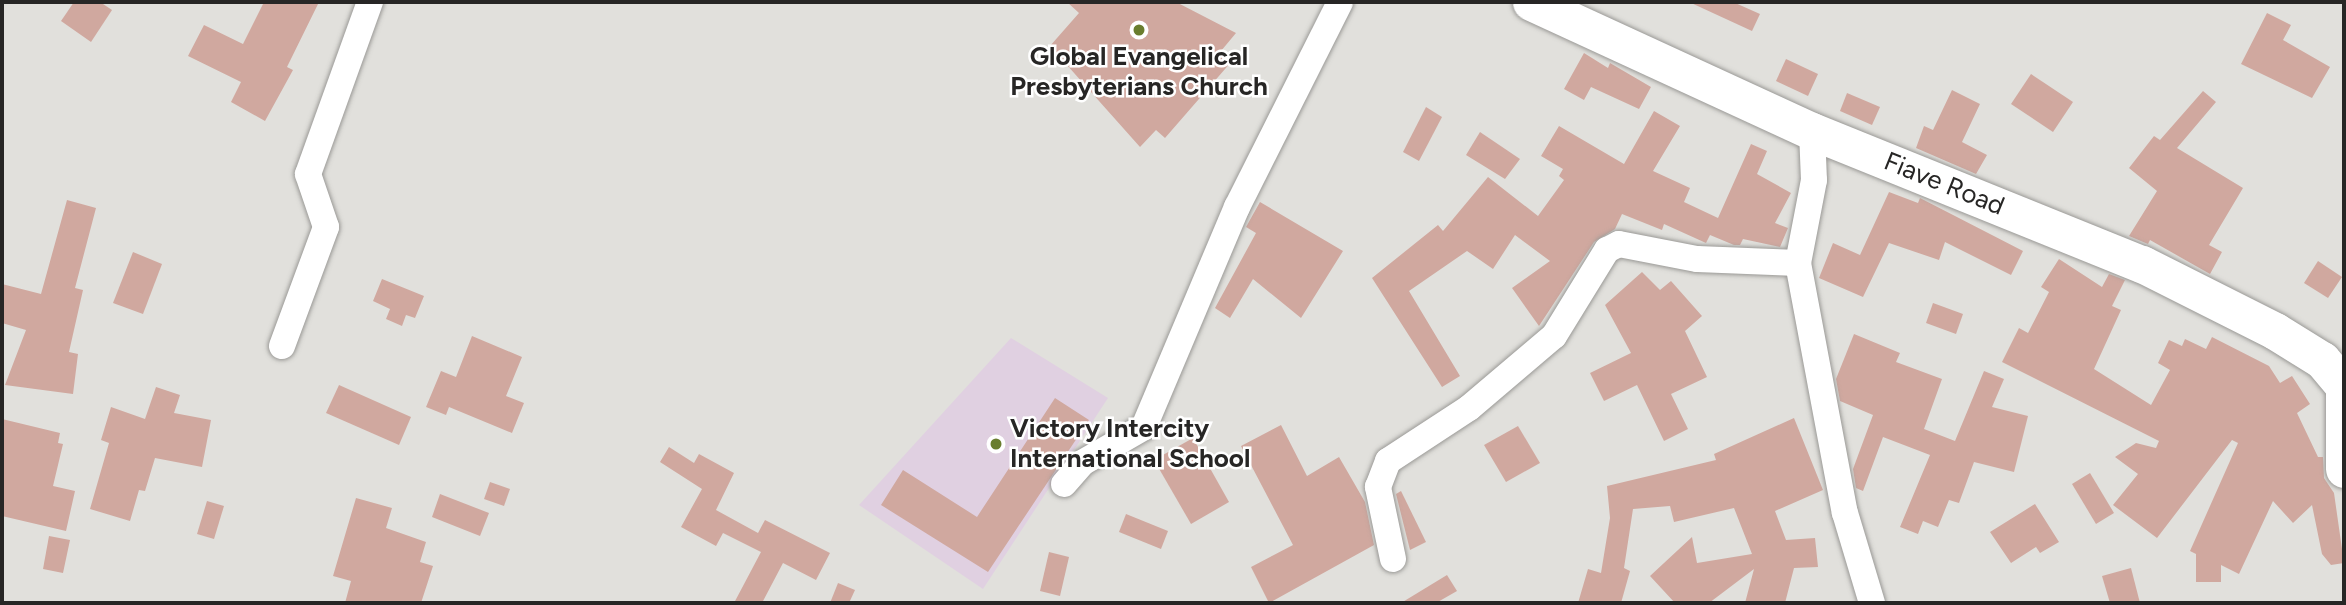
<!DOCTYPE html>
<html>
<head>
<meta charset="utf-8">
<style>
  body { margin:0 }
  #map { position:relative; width:2346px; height:605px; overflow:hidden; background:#e1e0dc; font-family:Figtree,sans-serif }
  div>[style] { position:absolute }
  .education>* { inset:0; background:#e0d0e1 }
  .building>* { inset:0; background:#d0a89f }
  .roads { filter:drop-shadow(0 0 2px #9a9996) drop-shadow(0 0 2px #9a9996) }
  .street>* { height:26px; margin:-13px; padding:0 13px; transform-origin:13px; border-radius:13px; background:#fff }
  .secondary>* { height:37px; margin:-18.5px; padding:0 18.5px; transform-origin:18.5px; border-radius:18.5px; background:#fff }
  .dots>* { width:19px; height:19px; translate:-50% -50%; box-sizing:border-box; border:4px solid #fff; border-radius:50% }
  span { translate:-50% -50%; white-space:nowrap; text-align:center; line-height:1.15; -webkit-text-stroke:5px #fff; paint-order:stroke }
  .poi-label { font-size:26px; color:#272625; font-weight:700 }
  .left { translate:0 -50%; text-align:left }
  .street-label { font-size:26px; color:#272625 }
  .frame { position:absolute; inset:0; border:4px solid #272625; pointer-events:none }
</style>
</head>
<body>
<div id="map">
  <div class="education">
    <i style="clip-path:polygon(1011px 338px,1108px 398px,983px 589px,859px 505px)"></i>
  </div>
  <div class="building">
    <i style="clip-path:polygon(74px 2px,100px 2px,112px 10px,91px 42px,61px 21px)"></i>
    <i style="clip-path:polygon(264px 2px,319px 2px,287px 67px,293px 70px,265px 121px,231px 102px,241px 82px,188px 56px,204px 25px,243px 44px)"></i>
    <i style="clip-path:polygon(1067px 2px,1176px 2px,1236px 33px,1221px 51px,1232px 61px,1165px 138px,1156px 130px,1140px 147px,1050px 46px,1079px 13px)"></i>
    <i style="clip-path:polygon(1689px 2px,1733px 2px,1760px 14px,1752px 31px)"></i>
    <i style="clip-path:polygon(2267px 13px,2291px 25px,2283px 40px,2330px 67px,2312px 98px,2241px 64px)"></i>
    <i style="clip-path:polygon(1584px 53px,1608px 68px,1610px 63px,1651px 87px,1639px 109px,1591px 87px,1584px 100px,1564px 89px)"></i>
    <i style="clip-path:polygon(1786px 59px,1818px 74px,1808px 96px,1776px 81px)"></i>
    <i style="clip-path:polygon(2031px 74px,2073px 102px,2053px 132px,2011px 104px)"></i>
    <i style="clip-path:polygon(1952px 90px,1980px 104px,1962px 142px,1987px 155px,1976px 174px,1916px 148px,1924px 126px,1933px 130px)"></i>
    <i style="clip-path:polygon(2203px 91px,2216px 102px,2177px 148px,2243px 188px,2209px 245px,2222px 252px,2210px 274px,2150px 240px,2148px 244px,2129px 236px,2157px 191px,2129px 168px,2154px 136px,2160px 140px)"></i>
    <i style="clip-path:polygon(1847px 93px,1880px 107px,1872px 125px,1840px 111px)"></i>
    <i style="clip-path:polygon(1426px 107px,1442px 117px,1419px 161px,1403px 152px)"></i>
    <i style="clip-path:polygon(1654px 111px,1680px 126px,1653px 171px,1690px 188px,1684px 202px,1718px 218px,1751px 144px,1767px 151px,1757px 174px,1791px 193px,1775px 223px,1788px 228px,1780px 247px,1743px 239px,1740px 245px,1734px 245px,1710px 235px,1706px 243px,1664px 224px,1662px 230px,1622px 214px,1615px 229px,1594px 242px,1539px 326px,1512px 288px,1550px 261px,1515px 235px,1493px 269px,1467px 251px,1409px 291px,1460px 376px,1442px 387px,1372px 278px,1438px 225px,1443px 231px,1488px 177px,1538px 216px,1564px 180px,1559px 176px,1563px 169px,1541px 156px,1559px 126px,1624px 164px)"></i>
    <i style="clip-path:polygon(1480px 132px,1520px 159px,1505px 179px,1466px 155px)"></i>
    <i style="clip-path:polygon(1889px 192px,1918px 203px,1920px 198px,2023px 251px,2011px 275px,1945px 242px,1939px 260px,1889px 243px,1863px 297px,1819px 278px,1833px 243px,1860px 255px)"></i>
    <i style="clip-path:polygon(67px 200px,96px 208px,75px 288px,83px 290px,69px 352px,78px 354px,73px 394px,5px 385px,26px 330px,2px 323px,2px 284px,41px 294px)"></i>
    <i style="clip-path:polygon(1260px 202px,1343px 251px,1301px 318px,1253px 279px,1230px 318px,1215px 308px,1256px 233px,1246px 227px)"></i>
    <i style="clip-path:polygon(133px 252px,162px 264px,143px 314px,113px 303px)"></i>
    <i style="clip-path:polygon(2059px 259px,2102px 287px,2109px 274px,2125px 280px,2112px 306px,2121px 310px,2094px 369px,2151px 405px,2170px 370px,2158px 363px,2169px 340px,2182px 346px,2185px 339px,2206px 349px,2212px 337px,2269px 366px,2280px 383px,2292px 376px,2310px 404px,2297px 413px,2318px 457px,2323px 457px,2324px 478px,2334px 493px,2344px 563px,2331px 565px,2322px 554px,2312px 505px,2293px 523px,2273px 501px,2239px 574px,2221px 565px,2221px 582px,2196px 582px,2196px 554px,2190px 551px,2238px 443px,2232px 440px,2157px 538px,2113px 505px,2138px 474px,2115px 457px,2136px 443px,2156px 448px,2159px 441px,2002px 362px,2019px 328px,2028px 333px,2049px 292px,2041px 287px)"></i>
    <i style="clip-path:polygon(2318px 261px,2342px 277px,2328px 298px,2304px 283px)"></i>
    <i style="clip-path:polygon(1642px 272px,1660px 290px,1671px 281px,1702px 316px,1685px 331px,1707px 377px,1671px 394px,1688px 429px,1664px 441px,1637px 385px,1604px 401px,1590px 373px,1631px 353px,1605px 305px)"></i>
    <i style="clip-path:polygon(382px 279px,424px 296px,415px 318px,406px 315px,402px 326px,386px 319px,390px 309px,373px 301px)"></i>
    <i style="clip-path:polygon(1933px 303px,1963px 314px,1956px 334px,1926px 323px)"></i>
    <i style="clip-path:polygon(1854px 334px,1900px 353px,1896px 362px,1942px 379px,1924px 429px,1955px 441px,1984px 371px,2004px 379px,1992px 407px,2028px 416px,2014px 472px,1974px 462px,1959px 503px,1949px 500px,1938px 527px,1923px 521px,1918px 534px,1900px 527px,1930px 455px,1883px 437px,1863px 491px,1856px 488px,1853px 469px,1873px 415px,1840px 401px,1836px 379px)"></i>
    <i style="clip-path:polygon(472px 336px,522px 357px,506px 396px,524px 403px,512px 433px,449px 407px,446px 415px,426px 407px,441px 371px,456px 377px)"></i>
    <i style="clip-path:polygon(339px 385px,411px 417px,399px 445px,326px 413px)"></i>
    <i style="clip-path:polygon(156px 387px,180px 395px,174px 413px,211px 420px,202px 467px,155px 458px,145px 491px,139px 490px,130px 521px,90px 509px,109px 443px,101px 440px,111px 407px,145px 419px)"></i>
    <i style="clip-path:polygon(1055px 398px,1089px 420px,988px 572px,881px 505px,903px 470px,977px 517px)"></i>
    <i style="clip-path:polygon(1794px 418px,1823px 490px,1775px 511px,1786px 540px,1815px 538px,1818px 567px,1794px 568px,1785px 603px,1745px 603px,1754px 569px,1709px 603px,1675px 603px,1650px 576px,1692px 537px,1697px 563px,1752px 554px,1734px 508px,1674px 522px,1670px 506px,1633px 509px,1624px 568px,1630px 571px,1621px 603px,1578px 603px,1588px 569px,1601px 573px,1610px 518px,1607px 486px,1716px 460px,1714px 454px)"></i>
    <i style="clip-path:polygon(2px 419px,60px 433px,58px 443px,63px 444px,53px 486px,75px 491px,66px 531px,2px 516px)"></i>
    <i style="clip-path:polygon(1281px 425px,1307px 476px,1339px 457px,1365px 502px,1374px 545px,1269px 603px,1251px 567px,1293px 545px,1241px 446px)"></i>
    <i style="clip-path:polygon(1518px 426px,1540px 463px,1506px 482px,1484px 445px)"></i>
    <i style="clip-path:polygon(1193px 438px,1229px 502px,1191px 524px,1154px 460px)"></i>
    <i style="clip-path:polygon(669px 447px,694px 463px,699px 454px,734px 473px,716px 510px,758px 533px,765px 520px,830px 553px,816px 580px,783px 563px,762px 603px,734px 603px,761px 552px,723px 533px,716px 546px,681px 527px,702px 489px,660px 462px)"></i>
    <i style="clip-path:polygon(2090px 473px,2114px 513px,2096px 524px,2072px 484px)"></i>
    <i style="clip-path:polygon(490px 482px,510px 489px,504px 506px,484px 499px)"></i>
    <i style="clip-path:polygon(1401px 491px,1426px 542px,1410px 550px,1396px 494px)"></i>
    <i style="clip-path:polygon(440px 494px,489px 513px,480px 536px,432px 517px)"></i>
    <i style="clip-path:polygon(356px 498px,392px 508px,386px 528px,426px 542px,420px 562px,433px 566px,421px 603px,345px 603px,351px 581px,333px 576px)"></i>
    <i style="clip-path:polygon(207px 501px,224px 506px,214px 539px,197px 534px)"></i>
    <i style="clip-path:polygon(2035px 504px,2059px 542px,2040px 553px,2036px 547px,2011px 563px,1990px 532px)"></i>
    <i style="clip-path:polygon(1126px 514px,1168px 531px,1161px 549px,1119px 532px)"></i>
    <i style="clip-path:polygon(49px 536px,70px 540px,63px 573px,43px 569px)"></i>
    <i style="clip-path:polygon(1049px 552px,1069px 557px,1060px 596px,1040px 591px)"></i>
    <i style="clip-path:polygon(2131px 568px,2140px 603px,2110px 603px,2102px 576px)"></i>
    <i style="clip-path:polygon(1447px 575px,1457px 591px,1436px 603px,1401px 603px)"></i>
    <i style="clip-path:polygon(838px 583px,855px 590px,849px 603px,830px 603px)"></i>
  </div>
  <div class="roads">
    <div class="street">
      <i style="left:1812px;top:131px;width:49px;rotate:87.7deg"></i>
      <i style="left:1814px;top:180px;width:85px;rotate:100.9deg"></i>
      <i style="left:1798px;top:263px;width:254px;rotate:79.4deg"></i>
      <i style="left:1845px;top:513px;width:94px;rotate:73.3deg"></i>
      <i style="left:282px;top:346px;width:127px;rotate:-69.7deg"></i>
      <i style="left:326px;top:227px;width:56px;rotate:-108.8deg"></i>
      <i style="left:308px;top:174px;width:183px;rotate:-70.2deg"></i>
      <i style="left:1064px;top:484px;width:28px;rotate:-49deg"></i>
      <i style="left:1082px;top:463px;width:72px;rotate:-30.1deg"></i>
      <i style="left:1144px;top:427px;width:239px;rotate:-67.1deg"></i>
      <i style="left:1237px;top:207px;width:229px;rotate:-63.3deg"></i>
      <i style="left:1393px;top:559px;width:74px;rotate:-101.8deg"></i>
      <i style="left:1378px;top:487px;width:28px;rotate:-69deg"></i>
      <i style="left:1388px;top:461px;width:97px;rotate:-33.2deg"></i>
      <i style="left:1469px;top:408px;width:111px;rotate:-40.3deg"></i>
      <i style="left:1554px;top:336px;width:101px;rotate:-58.4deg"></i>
      <i style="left:1607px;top:250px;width:13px;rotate:-27deg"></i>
      <i style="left:1619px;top:244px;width:79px;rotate:10.9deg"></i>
      <i style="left:1697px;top:259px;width:101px;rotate:2.3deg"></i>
    </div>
    <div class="secondary">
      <i style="left:1531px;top:2px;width:309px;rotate:24.7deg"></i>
      <i style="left:1812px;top:131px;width:356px;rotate:22deg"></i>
      <i style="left:2142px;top:264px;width:149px;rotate:26.7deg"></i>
      <i style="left:2275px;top:331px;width:55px;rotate:31.7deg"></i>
      <i style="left:2322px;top:360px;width:34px;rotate:50deg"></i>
      <i style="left:2344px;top:388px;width:81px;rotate:90deg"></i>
    </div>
  </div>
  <div class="dots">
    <i style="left:1139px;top:30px;background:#697d2e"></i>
    <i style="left:996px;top:444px;background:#697d2e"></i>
  </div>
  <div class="poi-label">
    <span style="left:1139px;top:72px">Global Evangelical<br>Presbyterians Church</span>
    <span class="left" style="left:1010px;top:444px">Victory Intercity<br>International School</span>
  </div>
  <div class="street-label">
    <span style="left:1944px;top:184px;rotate:22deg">Fiave Road</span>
  </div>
  <div class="frame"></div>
</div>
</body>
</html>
